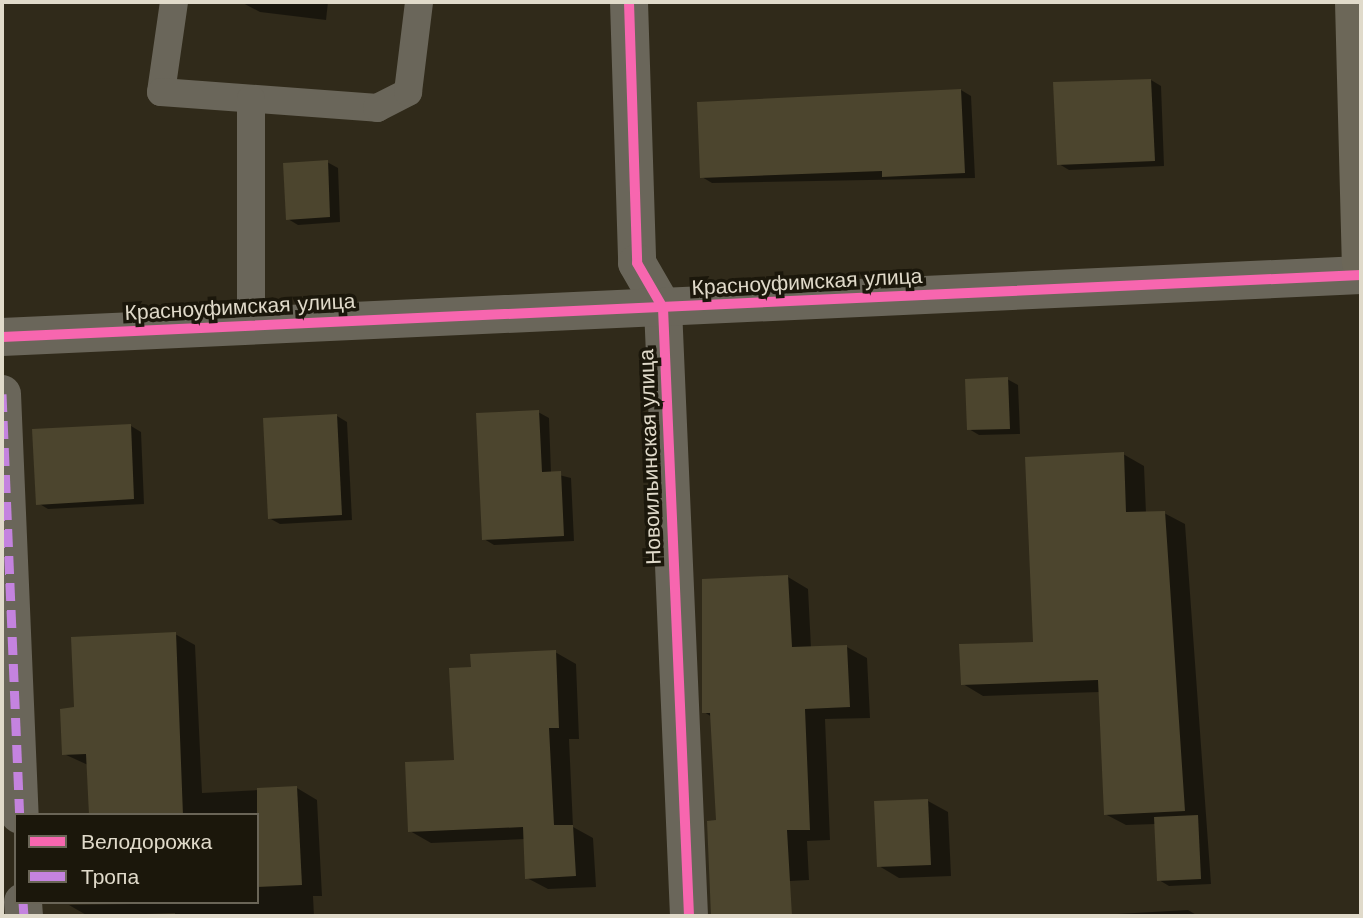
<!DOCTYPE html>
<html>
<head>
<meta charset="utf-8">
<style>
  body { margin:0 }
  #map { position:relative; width:1363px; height:918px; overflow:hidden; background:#302a1a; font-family:"Work Sans",sans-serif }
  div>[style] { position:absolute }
  .shadow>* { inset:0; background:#0007 }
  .building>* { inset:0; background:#4c452e }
  .lane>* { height:28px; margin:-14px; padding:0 14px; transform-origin:14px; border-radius:14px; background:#6a665a }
  .street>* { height:38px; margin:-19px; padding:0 19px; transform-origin:19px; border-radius:19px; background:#6a665a }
  .secondary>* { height:38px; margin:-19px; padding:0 19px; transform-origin:19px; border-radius:19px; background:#6c6758 }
  .quiet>* { height:9px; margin-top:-4.5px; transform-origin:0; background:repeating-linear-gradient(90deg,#c483df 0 18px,transparent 0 27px) }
  .cycleway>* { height:10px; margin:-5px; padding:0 5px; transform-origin:5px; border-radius:5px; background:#f766af }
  span { translate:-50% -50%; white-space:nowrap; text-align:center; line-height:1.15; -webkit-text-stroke:7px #1b170b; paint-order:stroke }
  .street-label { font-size:21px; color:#e0daca }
  .frame { position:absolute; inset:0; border:4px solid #e0daca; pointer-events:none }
  .legend { position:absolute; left:14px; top:813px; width:245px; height:91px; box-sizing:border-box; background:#1b170b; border:2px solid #6a6557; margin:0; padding:9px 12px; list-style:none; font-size:21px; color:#e0daca }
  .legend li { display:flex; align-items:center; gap:14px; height:35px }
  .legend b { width:35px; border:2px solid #6a6557 }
</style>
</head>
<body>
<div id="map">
  <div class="shadow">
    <i style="clip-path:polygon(241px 2px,328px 2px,326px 20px,260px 12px)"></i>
    <i style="clip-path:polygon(667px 2px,724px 2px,671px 4px)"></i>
    <i style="clip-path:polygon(1151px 80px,1161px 86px,1164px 166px,1069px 170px,1059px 164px)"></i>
    <i style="clip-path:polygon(961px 90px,971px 96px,975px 178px,712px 183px,702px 177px)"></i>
    <i style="clip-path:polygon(327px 162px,338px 168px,340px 222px,298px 225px,288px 219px)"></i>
    <i style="clip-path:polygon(1007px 379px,1018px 385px,1020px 434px,979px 435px,969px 429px)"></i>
    <i style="clip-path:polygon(538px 412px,549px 418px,551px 473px,571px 478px,574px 541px,494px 545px,484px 539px)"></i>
    <i style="clip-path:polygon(337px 416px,347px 422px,352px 520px,280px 524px,269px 518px)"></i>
    <i style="clip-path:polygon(131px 426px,141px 432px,144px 504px,48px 509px,38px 503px)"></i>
    <i style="clip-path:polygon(1123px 454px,1144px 466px,1146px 513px,1164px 513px,1185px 524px,1211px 884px,1169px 886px,1159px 880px,1156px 824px,1126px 825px,1105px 814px,1100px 692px,983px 696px,963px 684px,1035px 643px)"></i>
    <i style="clip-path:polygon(788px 577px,808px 589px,811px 648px,847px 647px,867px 658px,870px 718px,825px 719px,830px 840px,807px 841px,809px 880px,731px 884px,718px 822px,712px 717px,704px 712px)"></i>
    <i style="clip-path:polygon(175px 634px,195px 645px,202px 793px,297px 788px,317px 800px,322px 896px,313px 896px,314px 916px,175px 916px,175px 913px,88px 916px,69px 905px,257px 902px,257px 815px,90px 815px,88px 765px,64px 754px,76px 709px)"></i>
    <i style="clip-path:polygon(555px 652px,576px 664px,579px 739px,569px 739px,573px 827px,593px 838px,596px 887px,548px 889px,527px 878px,525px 839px,431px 843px,410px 831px,456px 762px,472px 669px)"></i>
    <i style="clip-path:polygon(928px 801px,948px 812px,951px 876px,899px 878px,879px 866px)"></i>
    <i style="clip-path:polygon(1188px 910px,1198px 916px,1117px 916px,1117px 914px)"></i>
  </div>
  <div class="building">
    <i style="clip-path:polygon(1151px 79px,1155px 161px,1057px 165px,1053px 82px)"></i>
    <i style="clip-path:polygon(961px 89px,965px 173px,882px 177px,882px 171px,700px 178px,697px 102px)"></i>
    <i style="clip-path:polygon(328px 160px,330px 217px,286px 220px,283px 163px)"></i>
    <i style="clip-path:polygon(1008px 377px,1010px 429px,967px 430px,965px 379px)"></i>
    <i style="clip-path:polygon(539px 410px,542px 472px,561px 471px,564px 536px,482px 540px,476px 413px)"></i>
    <i style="clip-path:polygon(337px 414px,342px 515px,268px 519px,263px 418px)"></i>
    <i style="clip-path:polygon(131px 424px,134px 499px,36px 505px,32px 429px)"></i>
    <i style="clip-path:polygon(1124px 452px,1126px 512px,1165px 511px,1185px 811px,1104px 815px,1098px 680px,961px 685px,959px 644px,1033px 642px,1025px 457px)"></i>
    <i style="clip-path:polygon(788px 575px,792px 647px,847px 645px,850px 707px,805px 709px,810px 830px,787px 830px,792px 916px,711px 916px,707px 821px,716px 820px,710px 713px,702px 713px,702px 579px)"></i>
    <i style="clip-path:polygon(176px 632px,183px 815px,89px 815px,86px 754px,62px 755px,60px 709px,74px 707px,71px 637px)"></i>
    <i style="clip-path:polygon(556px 650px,559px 728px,549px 728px,554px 825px,573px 825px,576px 876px,525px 879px,523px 827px,408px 832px,405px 762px,454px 760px,449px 668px,471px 667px,470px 654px)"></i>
    <i style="clip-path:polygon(297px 786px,302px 885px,257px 887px,257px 788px)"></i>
    <i style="clip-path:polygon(928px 799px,931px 865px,877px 867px,874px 801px)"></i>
    <i style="clip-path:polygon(1198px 815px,1201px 879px,1157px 881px,1154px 817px)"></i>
  </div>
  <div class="lane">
    <i style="left:174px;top:2px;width:91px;rotate:98.2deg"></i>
    <i style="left:161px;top:92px;width:217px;rotate:4.2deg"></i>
    <i style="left:377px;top:108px;width:35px;rotate:-27deg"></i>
    <i style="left:408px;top:92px;width:91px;rotate:-83deg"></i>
    <i style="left:251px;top:326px;width:227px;rotate:-90deg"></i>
  </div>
  <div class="street">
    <i style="left:629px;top:2px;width:261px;rotate:88.2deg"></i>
    <i style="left:637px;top:263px;width:52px;rotate:60deg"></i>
    <i style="left:663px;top:308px;width:609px;rotate:87.55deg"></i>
    <i style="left:2px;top:337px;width:1360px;rotate:-2.61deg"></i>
    <i style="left:2px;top:394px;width:421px;rotate:87.6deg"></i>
    <i style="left:23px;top:902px;width:14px;rotate:86deg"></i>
  </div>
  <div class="secondary">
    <i style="left:1354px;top:2px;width:260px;rotate:88.5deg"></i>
  </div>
  <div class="quiet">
    <i style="left:2px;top:394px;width:421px;rotate:87.6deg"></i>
    <i style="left:23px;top:902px;width:14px;rotate:86deg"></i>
  </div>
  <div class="cycleway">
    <i style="left:629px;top:2px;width:261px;rotate:88.2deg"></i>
    <i style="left:637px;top:263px;width:52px;rotate:60deg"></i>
    <i style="left:663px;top:308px;width:609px;rotate:87.55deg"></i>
    <i style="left:2px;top:337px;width:1360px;rotate:-2.61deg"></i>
  </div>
  <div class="street-label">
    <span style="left:807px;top:282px;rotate:-3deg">Красноуфимская улица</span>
    <span style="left:240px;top:307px;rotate:-3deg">Красноуфимская улица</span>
    <span style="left:650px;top:457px;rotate:-92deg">Новоильинская улица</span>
  </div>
  <div class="frame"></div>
  <ul class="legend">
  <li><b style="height:9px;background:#f766af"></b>Велодорожка</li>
  <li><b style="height:9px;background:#c483df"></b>Тропа</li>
  </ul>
</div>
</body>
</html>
